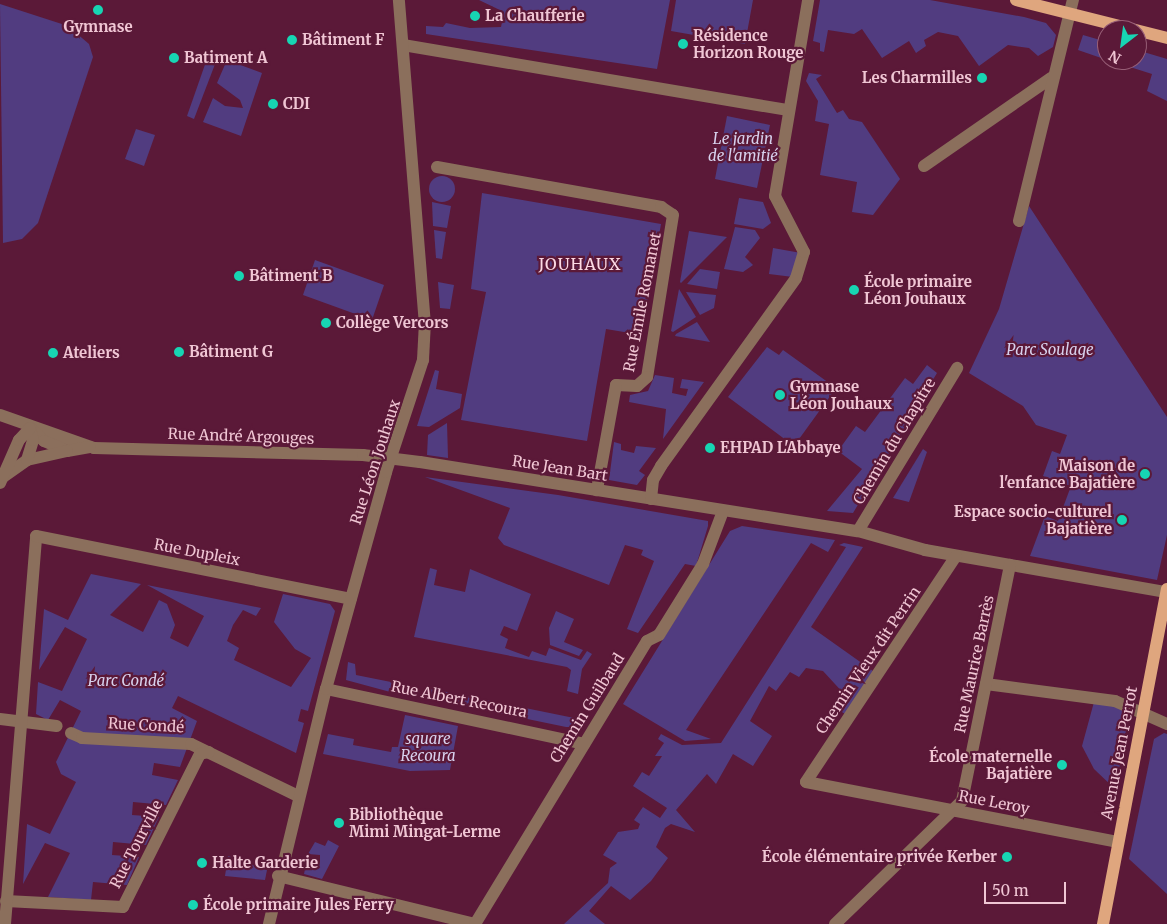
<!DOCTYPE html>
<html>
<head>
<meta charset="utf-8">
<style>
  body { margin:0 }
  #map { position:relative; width:1167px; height:924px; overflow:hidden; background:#5b1938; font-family:Merriweather,serif }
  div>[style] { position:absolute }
  .green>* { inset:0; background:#513c80 }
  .round { border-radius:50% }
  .minor>* { height:12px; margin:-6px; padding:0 6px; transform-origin:6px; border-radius:6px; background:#8b6f5c }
  .major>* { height:12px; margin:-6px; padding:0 6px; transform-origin:6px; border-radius:6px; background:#dfa67e }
  .dots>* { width:14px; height:14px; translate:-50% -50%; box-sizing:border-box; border:2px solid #5b1938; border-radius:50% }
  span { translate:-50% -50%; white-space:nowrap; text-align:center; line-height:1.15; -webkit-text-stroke:4.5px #5b1938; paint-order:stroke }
  .poi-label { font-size:15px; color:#f0c6d4; font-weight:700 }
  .left { translate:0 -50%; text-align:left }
  .right { translate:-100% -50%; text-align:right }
  .park-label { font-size:15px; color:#d7d1ed; font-style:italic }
  .street-label { font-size:15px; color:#f0c6d4 }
  .neighbourhood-label { font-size:16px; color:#fcdae5; letter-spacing:1px }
  .north { position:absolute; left:1097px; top:20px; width:50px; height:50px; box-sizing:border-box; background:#5b1938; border:1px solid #975e76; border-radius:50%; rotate:210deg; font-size:14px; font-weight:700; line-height:20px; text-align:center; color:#f0c6d4 }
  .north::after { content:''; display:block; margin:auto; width:18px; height:22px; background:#17d5b3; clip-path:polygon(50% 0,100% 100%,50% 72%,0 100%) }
  .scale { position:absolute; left:984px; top:882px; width:82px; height:22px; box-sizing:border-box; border:2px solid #f0c6d4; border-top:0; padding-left:6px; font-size:15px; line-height:18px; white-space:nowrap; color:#f0c6d4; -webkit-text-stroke:4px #5b1938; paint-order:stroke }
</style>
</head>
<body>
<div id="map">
  <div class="green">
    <i style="clip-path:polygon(479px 0,670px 0,657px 69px,426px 34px,426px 26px,443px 27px,446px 23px,470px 28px,501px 27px,504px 12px)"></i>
    <i style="clip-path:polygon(676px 0,753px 0,745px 44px,671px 31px)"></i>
    <i style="clip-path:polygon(820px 0,930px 0,1024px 17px,1046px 23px,1056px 35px,1053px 47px,1038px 56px,1029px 48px,1008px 45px,979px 66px,958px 36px,938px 32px,924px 40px,926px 46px,916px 53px,909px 41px,882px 58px,862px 29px,854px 34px,828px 30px,824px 52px,820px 51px,820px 43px,813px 41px)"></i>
    <i style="clip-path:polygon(0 4px,68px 26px,89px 44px,93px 57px,38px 223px,22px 239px,3px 243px)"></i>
    <i style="clip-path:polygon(1083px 35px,1107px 42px,1107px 60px,1078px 50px)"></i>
    <i style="clip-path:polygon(1137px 50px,1167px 59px,1167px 101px,1147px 91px,1152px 74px,1108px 60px,1137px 60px)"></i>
    <i style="clip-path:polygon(208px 56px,217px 59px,194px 119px,187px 116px)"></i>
    <i style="clip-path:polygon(227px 60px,262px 73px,241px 136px,203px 122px,213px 98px,225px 106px,243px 108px,240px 100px,217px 83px)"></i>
    <i style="clip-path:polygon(809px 73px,822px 75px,816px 79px,837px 113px,843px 110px,849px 119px,862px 122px,900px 179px,873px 215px,852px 212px,857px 182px,820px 175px,829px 124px,815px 121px,818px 101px,806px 81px)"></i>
    <i style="clip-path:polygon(727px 116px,770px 125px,757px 188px,715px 179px)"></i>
    <i style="clip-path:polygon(136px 129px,155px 135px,144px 166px,125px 159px)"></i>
    <i class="round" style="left:429px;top:176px;width:26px;height:26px"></i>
    <i style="clip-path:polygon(482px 193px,661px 224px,642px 335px,606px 329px,587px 441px,461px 420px,486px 292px,471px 289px)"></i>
    <i style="clip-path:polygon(739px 198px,763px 202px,771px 223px,763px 229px,734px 224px)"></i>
    <i style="clip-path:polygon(432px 202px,451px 206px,447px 228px,433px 226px)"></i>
    <i style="clip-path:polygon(1029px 206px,1167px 417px,1167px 535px,1157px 580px,1030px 556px,1045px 516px,1058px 521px,1071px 486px,1043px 476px,1052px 451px,1060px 454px,1067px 435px,1036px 425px,1023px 406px,969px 373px,999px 309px)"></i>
    <i style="clip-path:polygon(735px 227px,755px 230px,760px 238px,745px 257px,753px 265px,743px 272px,724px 269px)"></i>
    <i style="clip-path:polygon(434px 230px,446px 232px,442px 259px,436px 258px)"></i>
    <i style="clip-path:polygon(689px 231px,727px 237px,681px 283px,680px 282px)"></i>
    <i style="clip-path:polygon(773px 248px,801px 253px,793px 277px,769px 274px)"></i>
    <i style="clip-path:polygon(315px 260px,384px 285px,372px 320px,303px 295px)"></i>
    <i style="clip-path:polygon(700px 269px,720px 272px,717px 289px,687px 284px)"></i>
    <i style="clip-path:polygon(438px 282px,454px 285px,450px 309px,440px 308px)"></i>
    <i style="clip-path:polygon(679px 289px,696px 317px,673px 332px,671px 331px)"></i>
    <i style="clip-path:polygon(686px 292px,716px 295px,714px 308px,700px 315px)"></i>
    <i style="clip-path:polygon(697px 322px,710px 342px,675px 336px,676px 334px)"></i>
    <i style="clip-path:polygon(767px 347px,779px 355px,783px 350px,836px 388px,794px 446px,728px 397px)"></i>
    <i style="clip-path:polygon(927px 365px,937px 373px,853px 513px,827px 511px,862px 469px,838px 451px,856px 426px,865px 432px,905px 378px,913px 384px)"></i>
    <i style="clip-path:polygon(435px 370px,439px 371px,436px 389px,462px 394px,460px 408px,429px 427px,417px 426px)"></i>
    <i style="clip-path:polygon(655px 375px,674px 378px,672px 393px,686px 396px,688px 389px,680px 388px,682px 379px,704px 382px,663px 439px,666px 409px,629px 402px,630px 395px,648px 391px)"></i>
    <i style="clip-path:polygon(447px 423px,448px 458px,427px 455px,428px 435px)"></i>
    <i style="clip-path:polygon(614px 442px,621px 444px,621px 450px,634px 453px,636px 446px,656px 448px,639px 471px,645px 475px,637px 485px,609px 480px)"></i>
    <i style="clip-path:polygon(923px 449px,927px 452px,909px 502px,893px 498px)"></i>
    <i style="clip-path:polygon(425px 477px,558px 495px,708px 521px,708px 526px,696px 566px,685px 564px,638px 633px,627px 629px,654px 561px,641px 555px,643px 550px,625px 545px,609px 585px,504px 545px,498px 538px,510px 508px)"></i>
    <i style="clip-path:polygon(742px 526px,835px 540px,828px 552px,811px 543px,686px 730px,711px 739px,685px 741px,623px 704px,730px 531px)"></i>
    <i style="clip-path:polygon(844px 543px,863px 547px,811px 627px,873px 671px,845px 714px,837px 709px,846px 696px,823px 671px,806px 668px,799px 677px,790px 672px,776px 691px,769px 686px,750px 721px,772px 736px,753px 766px,733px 754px,716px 784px,707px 774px,676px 810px,695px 832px,671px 824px,665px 828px,656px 847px,668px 858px,651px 881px,630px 900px,611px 886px,589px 911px,605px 924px,564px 924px,608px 883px,610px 868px,617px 863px,603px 855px,618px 832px,638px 829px,640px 824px,634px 820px,643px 807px,660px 818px,667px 808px,633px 786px,642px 772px,649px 776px,662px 756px,655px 756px,664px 743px,658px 739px,661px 734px,682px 745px,721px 743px,846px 547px,839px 545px)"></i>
    <i style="clip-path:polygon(430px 568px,437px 570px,434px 585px,465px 592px,470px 569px,531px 594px,517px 631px,504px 626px,500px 635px,508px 639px,505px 648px,529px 657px,532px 651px,546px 656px,549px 648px,581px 660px,587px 651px,592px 654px,582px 669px,578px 694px,567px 691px,571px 670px,567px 667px,414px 637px)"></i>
    <i style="clip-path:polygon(91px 574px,141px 584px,110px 615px,143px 632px,159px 600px,167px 604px,175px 625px,170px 638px,188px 647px,204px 616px,147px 585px,261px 608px,256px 616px,243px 610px,233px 625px,227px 641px,239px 648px,234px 660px,291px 687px,311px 658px,295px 649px,274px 622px,283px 594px,330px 604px,335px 611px,308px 711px,301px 709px,298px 721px,304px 723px,296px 753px,178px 696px,172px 708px,197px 721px,180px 767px,154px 763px,152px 775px,178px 780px,166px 805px,133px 802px,132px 815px,159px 817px,146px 845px,113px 842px,112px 855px,139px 857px,127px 885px,93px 882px,91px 900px,48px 897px,70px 853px,45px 843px,23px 884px,27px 824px,50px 834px,76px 782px,61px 774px,56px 762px,81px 711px,60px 700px,48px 720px,36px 714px,38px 682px,62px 691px,87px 639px,65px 627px,39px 670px,44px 609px,68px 620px)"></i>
    <i style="clip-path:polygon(556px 611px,574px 619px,564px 642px,583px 650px,579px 656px,550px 645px,549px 628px)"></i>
    <i style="clip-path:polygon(348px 662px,355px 664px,356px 675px,396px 683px,394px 693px,346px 680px)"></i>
    <i style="clip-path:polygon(427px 688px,584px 720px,578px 727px,566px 727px,425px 698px)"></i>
    <i style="clip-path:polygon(1094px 702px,1131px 709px,1115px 789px,1094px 769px,1082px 746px)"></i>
    <i style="clip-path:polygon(405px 715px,458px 726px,450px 770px,410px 771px,323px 754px,328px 734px,354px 739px,353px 745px,391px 752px,392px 747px,398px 747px)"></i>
    <i style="clip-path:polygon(1164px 733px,1167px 734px,1167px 894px,1129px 859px,1154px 739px)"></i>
    <i style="clip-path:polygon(328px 840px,339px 846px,322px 879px,304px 874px,307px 859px,314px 868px,320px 862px,320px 855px,308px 854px,315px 842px,325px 846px)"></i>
    <i style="clip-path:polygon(228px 856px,267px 870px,265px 880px,225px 876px)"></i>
  </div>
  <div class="minor">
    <i style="left:403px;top:45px;width:391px;rotate:9.6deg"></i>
    <i style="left:924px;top:166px;width:155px;rotate:-34.7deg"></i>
    <i style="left:437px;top:167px;width:228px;rotate:10.1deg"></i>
    <i style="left:661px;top:207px;width:14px;rotate:34deg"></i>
    <i style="left:673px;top:215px;width:164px;rotate:99.1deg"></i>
    <i style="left:647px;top:377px;width:13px;rotate:138deg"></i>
    <i style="left:637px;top:386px;width:21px;rotate:-177deg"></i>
    <i style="left:616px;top:385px;width:107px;rotate:100.3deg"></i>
    <i style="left:1019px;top:221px;width:228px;rotate:-76.3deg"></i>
    <i style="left:0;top:415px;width:100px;rotate:19.3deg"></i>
    <i style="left:94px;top:448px;width:269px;rotate:1.5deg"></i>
    <i style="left:363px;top:455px;width:57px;rotate:7deg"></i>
    <i style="left:420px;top:462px;width:443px;rotate:9deg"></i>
    <i style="left:858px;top:531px;width:70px;rotate:15.8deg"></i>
    <i style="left:925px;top:550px;width:245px;rotate:9.9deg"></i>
    <i style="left:30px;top:428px;width:19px;rotate:43deg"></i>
    <i style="left:44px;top:441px;width:25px;rotate:23deg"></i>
    <i style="left:67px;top:451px;width:23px;rotate:-10deg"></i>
    <i style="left:27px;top:460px;width:41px;rotate:-12.7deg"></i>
    <i style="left:3px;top:477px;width:29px;rotate:-35deg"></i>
    <i style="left:27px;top:460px;width:21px;rotate:-73deg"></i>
    <i style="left:33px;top:440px;width:12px;rotate:-104deg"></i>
    <i style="left:0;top:483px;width:47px;rotate:-66.2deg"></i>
    <i style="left:19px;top:440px;width:16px;rotate:-47deg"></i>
    <i style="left:651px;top:499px;width:19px;rotate:-84deg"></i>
    <i style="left:653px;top:480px;width:16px;rotate:-60deg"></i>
    <i style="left:661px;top:466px;width:231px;rotate:-54.3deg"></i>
    <i style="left:796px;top:278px;width:27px;rotate:-73deg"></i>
    <i style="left:804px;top:252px;width:63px;rotate:-117.4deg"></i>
    <i style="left:775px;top:196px;width:199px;rotate:-80.4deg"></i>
    <i style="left:858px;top:531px;width:191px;rotate:-58.7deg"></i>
    <i style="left:956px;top:556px;width:271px;rotate:123.6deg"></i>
    <i style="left:806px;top:782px;width:317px;rotate:10.9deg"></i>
    <i style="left:986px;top:684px;width:130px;rotate:7.5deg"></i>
    <i style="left:1115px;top:701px;width:57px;rotate:23.9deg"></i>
    <i style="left:326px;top:689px;width:264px;rotate:12deg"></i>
    <i style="left:0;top:719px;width:57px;rotate:7deg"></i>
    <i style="left:71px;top:733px;width:12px;rotate:24deg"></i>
    <i style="left:82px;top:738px;width:109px;rotate:3.2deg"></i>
    <i style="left:191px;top:744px;width:119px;rotate:25.9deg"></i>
    <i style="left:278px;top:876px;width:203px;rotate:13.7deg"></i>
    <i style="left:6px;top:901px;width:117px;rotate:2.9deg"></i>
    <i style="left:123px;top:907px;width:171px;rotate:-63.3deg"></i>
    <i style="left:200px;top:754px;width:9px;rotate:-13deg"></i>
    <i style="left:5px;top:924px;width:389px;rotate:-85.4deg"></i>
    <i style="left:36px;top:536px;width:321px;rotate:11.3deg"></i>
    <i style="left:269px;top:924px;width:242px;rotate:-76.4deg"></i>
    <i style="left:326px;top:689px;width:225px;rotate:-74.5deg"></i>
    <i style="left:386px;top:472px;width:118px;rotate:-71.7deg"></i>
    <i style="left:423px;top:360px;width:35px;rotate:-87deg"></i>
    <i style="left:425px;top:325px;width:326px;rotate:-94.6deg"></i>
    <i style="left:475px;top:924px;width:331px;rotate:-58.7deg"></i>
    <i style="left:647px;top:641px;width:13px;rotate:-27deg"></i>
    <i style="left:659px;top:635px;width:84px;rotate:-58.2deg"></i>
    <i style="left:703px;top:564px;width:57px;rotate:-69.3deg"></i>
    <i style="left:835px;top:924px;width:177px;rotate:-44.1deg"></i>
    <i style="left:962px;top:801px;width:241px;rotate:-78.5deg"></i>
  </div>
  <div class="major">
    <i style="left:1016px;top:0;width:156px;rotate:14.1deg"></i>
    <i style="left:1103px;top:924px;width:341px;rotate:-79.2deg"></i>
  </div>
  <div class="dots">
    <i style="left:98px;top:10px;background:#17d5b3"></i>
    <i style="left:475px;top:16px;background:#17d5b3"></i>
    <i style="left:292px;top:40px;background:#17d5b3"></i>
    <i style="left:683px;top:44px;background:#17d5b3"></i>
    <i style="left:174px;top:58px;background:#17d5b3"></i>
    <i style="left:982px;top:78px;background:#17d5b3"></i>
    <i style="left:273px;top:104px;background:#17d5b3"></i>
    <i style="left:239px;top:276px;background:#17d5b3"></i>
    <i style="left:854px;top:290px;background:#17d5b3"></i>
    <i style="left:326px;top:323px;background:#17d5b3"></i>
    <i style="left:179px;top:352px;background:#17d5b3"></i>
    <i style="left:53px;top:353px;background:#17d5b3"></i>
    <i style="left:780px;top:395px;background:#17d5b3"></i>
    <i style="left:710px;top:448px;background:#17d5b3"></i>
    <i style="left:1145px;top:474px;background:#17d5b3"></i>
    <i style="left:1122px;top:520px;background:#17d5b3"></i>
    <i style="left:1062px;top:765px;background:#17d5b3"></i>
    <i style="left:339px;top:823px;background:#17d5b3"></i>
    <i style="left:1007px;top:857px;background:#17d5b3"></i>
    <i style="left:202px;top:863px;background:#17d5b3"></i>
    <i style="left:193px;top:905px;background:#17d5b3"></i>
  </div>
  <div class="poi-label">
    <span class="left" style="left:485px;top:16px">La Chaufferie</span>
    <span style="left:98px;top:27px">Gymnase</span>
    <span class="left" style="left:693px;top:44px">Résidence<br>Horizon Rouge</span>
    <span class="left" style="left:302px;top:40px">Bâtiment F</span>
    <span class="left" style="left:184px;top:58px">Batiment A</span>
    <span class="right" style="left:972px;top:78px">Les Charmilles</span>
    <span class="left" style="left:283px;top:104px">CDI</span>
    <span class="left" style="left:249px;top:276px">Bâtiment B</span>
    <span class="left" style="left:864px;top:290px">École primaire<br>Léon Jouhaux</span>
    <span class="left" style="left:336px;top:323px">Collège Vercors</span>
    <span class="left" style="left:189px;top:352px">Bâtiment G</span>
    <span class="left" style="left:63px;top:353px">Ateliers</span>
    <span class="left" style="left:790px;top:395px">Gymnase<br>Léon Jouhaux</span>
    <span class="left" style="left:720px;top:448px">EHPAD L'Abbaye</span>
    <span class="right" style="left:1135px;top:474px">Maison de<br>l'enfance Bajatière</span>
    <span class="right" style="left:1112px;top:520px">Espace socio-culturel<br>Bajatière</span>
    <span class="right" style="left:1052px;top:765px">École maternelle<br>Bajatière</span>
    <span class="left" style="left:349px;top:823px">Bibliothèque<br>Mimi Mingat-Lerme</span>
    <span class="right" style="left:997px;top:857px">École élémentaire privée Kerber</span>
    <span class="left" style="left:212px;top:863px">Halte Garderie</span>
    <span class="left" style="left:203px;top:905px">École primaire Jules Ferry</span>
  </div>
  <div class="park-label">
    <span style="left:743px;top:147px">Le jardin<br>de l'amitié</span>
    <span style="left:1050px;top:350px">Parc Soulage</span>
    <span style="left:126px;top:681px">Parc Condé</span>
    <span style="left:428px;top:747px">square<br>Recoura</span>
  </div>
  <div class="street-label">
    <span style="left:642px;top:302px;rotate:-79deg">Rue Émile Romanet</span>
    <span style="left:241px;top:436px;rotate:2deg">Rue André Argouges</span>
    <span style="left:894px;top:441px;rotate:-59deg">Chemin du Chapitre</span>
    <span style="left:375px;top:462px;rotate:-72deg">Rue Léon Jouhaux</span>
    <span style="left:560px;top:468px;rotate:9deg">Rue Jean Bart</span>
    <span style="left:197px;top:552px;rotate:11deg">Rue Dupleix</span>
    <span style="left:868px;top:660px;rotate:-56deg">Chemin Vieux dit Perrin</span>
    <span style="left:974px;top:664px;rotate:-78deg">Rue Maurice Barrès</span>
    <span style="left:459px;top:699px;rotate:11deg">Rue Albert Recoura</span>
    <span style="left:587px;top:708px;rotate:-58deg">Chemin Guilbaud</span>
    <span style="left:146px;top:725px;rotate:3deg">Rue Condé</span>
    <span style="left:1119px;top:753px;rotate:-79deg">Avenue Jean Perrot</span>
    <span style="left:994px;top:802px;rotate:11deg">Rue Leroy</span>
    <span style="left:136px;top:844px;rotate:-63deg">Rue Tourville</span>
  </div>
  <div class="neighbourhood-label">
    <span style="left:580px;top:264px">JOUHAUX</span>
  </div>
  <div class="north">N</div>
  <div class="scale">50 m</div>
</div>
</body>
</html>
